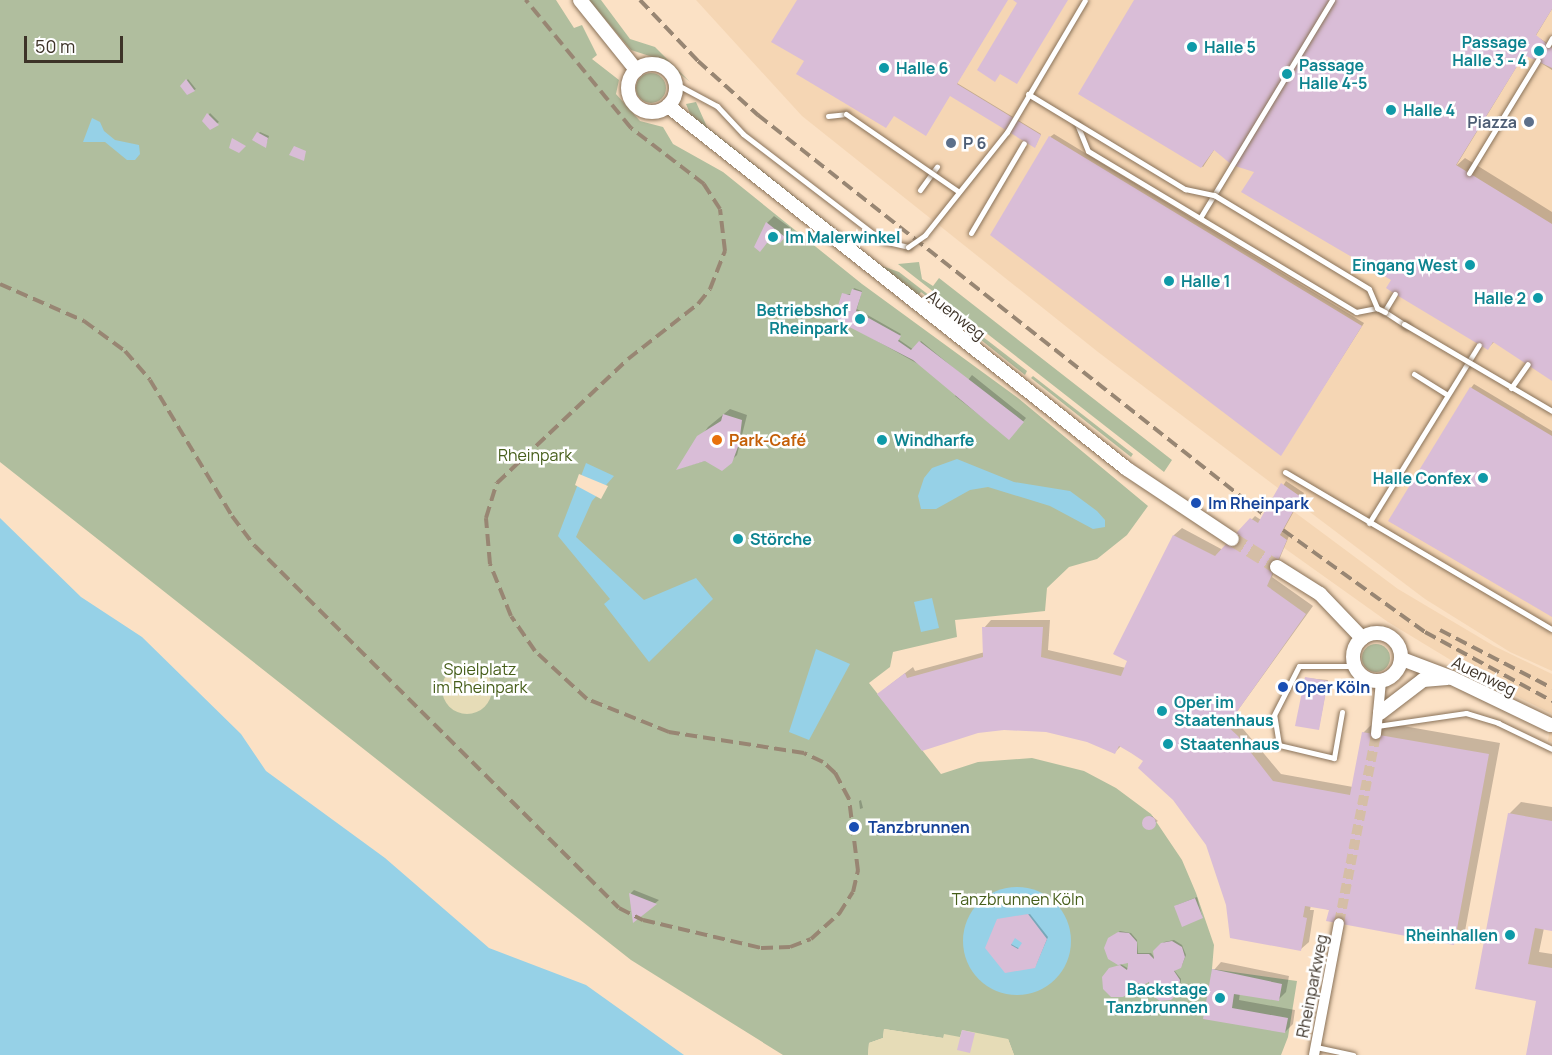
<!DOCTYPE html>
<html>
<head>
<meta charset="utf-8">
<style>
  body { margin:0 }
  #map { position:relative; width:1552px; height:1055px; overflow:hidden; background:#fbe1c5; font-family:Manrope,sans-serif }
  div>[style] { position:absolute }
  .built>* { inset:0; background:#f5d6b4 }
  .green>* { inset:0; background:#b0be9e }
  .round { border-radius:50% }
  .sand>* { inset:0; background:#e6dcb7 }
  .water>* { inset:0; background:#96d1e7 }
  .pier>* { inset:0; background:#fbe1c5 }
  .shadow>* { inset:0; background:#0003 }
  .building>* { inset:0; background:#d9bdd7 }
  .minor-tunnel>* { height:10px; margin-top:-5px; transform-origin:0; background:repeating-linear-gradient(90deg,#d5bea6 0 10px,transparent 0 15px) }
  .tertiary-tunnel>* { height:14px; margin-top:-7px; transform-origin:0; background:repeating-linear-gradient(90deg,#d5bea6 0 14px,transparent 0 21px) }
  .roads { filter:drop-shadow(0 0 2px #897259) drop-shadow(0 0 2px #897259) }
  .service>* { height:5px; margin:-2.5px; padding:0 2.5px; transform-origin:2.5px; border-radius:2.5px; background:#fff }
  .minor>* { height:10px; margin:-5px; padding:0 5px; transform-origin:5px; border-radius:5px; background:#fff }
  .tertiary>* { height:14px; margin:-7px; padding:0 7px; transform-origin:7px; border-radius:7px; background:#fff }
  .tertiary>.ring { margin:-7px; padding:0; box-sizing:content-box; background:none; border:14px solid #fff; border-radius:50% }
  .rail>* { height:4px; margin-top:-2px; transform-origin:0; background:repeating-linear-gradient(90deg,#988673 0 12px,transparent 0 18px) }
  .bridges { filter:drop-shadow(0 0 2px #897259) drop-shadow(0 0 2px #897259) }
  .service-bridge>* { height:5px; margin:-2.5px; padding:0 2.5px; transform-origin:2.5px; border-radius:2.5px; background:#fff }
  .dots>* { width:16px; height:16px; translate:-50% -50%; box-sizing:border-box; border:3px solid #fff; border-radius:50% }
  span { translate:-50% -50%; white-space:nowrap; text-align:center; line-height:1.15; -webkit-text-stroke:5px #fff; paint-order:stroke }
  .culture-label { font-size:16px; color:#0d838f; font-weight:700 }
  .right { translate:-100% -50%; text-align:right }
  .left { translate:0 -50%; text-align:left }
  .service-label { font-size:16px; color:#4e5e75; font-weight:700 }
  .street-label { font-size:16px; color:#3d3328 }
  .food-label { font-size:16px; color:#c56008; font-weight:700 }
  .park-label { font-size:16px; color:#465e1a }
  .transit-label { font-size:16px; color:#164399; font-weight:700 }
  .scale { position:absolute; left:24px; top:36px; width:99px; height:27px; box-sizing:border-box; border:3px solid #3d3328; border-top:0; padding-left:8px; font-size:18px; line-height:21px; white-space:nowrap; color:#3d3328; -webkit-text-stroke:4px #fff; paint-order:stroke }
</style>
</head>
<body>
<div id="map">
  <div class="built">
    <i style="clip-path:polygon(696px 0,1552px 0,1552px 671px,1510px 652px,1425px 599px,1098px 352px,802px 116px)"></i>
    <i style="clip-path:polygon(1289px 508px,1398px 589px,1494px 646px,1552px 674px,1552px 742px,1548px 741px,1552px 714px,1482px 679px,1388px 622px,1273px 540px)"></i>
  </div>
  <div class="green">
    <i style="clip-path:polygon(0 0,556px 0,574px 28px,582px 25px,597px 55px,592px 59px,619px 80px,616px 94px,640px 121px,663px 127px,673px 144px,723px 172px,862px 284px,1018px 398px,1148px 506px,1127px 535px,1097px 559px,1069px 567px,1047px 588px,1045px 611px,955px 620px,957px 637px,893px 652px,890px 667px,869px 683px,941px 774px,978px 762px,1032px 758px,1084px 771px,1116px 788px,1151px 814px,1182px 860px,1196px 893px,1214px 945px,1212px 969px,1297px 981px,1288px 1037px,1281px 1055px,1014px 1055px,1008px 1039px,943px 1038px,884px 1029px,883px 1038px,869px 1043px,868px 1055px,783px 1055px,631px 960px,0 462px)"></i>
    <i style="clip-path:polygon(589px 0,601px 0,630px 39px,655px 47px,690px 82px,665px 61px,631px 50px)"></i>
    <i class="round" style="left:636px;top:73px;width:30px;height:30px"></i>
    <i style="clip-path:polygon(696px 102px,707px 127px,882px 266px,899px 272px,1027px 371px,1025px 375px,921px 292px,918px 296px,691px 116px,686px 104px)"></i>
    <i style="clip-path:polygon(919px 262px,922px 279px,933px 286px,939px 278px,1172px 460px,1164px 472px,898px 264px)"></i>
    <i style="clip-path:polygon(1033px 376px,1133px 454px,1131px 457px,1031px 378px)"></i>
    <i class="round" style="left:1362px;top:644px;width:28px;height:28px"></i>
  </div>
  <div class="sand">
    <i class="round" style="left:442px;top:664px;width:50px;height:50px"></i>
    <i style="clip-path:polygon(884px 1029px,943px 1038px,944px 1034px,960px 1037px,962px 1030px,1008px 1039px,1014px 1055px,868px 1055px,869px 1043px,883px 1038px)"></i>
  </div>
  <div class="water">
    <i style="clip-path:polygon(92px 118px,100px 122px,104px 131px,115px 140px,139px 145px,140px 154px,135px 160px,127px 160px,105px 142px,83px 142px)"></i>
    <i style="clip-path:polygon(957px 459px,1014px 482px,1070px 491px,1097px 511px,1105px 520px,1105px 527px,1093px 529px,1050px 506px,988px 487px,970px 490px,936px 509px,921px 509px,918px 496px,924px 478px,932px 468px)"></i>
    <i style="clip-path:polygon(586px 463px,614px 476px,592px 501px,576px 537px,644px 600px,696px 578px,713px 599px,649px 662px,604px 604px,610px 599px,558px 536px)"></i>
    <i style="clip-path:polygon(0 518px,81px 597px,142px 637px,241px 734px,266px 771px,385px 858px,489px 948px,586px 985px,684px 1055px,0 1055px)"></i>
    <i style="clip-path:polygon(932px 598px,939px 628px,921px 632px,914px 602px)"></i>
    <i style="clip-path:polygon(816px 649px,850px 664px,809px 740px,789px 732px)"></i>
    <i class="round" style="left:963px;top:887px;width:108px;height:108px"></i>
  </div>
  <div class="pier">
    <i style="clip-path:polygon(579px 474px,608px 486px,601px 499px,575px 485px)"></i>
  </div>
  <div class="shadow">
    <i style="clip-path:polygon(799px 0,1007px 0,957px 83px,1041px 134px,1036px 145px,950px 95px,806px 61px)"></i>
    <i style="clip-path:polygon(1136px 0,1552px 0,1552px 9px,1526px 52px,1539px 38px,1552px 46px,1552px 70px,1525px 53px,1456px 166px,1465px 158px,1552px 212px,1552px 379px,1495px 341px,1488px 348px,1388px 277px,1243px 192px,1256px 171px,1216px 147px,1203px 167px,1080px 93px)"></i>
    <i style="clip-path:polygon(188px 79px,196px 89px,187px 94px,182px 86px)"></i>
    <i style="clip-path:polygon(210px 113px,219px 122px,210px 128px,204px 121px)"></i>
    <i style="clip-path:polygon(260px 132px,269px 136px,266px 145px,254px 139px)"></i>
    <i style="clip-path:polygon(1054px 134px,1364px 323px,1281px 454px,1050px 137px)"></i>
    <i style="clip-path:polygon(774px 216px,792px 229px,780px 242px,771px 238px,760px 250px,767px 223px)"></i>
    <i style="clip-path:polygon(854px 288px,862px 291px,857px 309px,901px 334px,898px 339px,914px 350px,921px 341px,968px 380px,972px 375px,1026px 418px,1012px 435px,1009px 438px,955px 396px,961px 388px,836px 318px,843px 294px,851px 294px)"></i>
    <i style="clip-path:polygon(1474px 384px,1552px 431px,1552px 616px,1471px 388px)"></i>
    <i style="clip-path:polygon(730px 409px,747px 415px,737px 455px,722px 469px,708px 460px,680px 468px,708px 427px)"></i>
    <i style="clip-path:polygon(1286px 481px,1304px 493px,1283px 531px,1289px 536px,1272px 577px,1313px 606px,1233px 717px,1281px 774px,1353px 787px,1363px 733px,1375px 721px,1500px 743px,1465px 931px,1453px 943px,1311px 905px,1310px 910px,1314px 910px,1309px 942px,1301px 949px,1228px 905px,1207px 844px,1145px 761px,1121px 746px,1114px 753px,1087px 740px,887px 687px,913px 667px,915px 671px,985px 652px,984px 628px,991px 620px,1050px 620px,1048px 650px,1126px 668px,1129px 661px,1115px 654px,1174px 535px,1182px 528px,1223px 550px,1255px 516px,1261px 520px)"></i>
    <i style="clip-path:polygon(1306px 678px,1328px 680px,1319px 727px)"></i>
    <i style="clip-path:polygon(861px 800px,863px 808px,860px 809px,859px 801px)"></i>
    <i style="clip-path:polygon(1521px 802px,1552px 807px,1552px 929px,1544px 928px,1539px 952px,1552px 954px,1552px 1055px,1528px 1055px,1538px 1000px,1477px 988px,1509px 814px)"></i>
    <i style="clip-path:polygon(1152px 816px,1158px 821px,1147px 827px,1144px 821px)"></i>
    <i style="clip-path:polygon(634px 890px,659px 900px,635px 920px,631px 893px)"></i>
    <i style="clip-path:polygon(1197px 897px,1202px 916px,1177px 905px)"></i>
    <i style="clip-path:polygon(evenodd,1030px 914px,1048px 937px,1036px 965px,1005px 971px,998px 920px,1030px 914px,1015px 936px,1024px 943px,1020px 949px,1011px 944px,1015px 936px)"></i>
    <i style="clip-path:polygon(evenodd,1120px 931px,1131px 933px,1137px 940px,1138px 953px,1151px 953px,1155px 958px,1155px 952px,1164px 942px,1174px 940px,1182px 945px,1186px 955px,1182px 965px,1174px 970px,1181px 979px,1180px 989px,1170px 998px,1152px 993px,1148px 981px,1135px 980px,1133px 988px,1110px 969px,1121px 965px,1109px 958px,1111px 937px,1120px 931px,1130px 961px,1129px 969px,1119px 963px,1130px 961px)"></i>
    <i style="clip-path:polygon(1221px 962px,1289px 976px,1286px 992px,1278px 1000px,1240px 993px,1239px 1000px,1295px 1010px,1293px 1024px,1285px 1032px,1205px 1018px,1214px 970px)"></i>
  </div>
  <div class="building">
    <i style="clip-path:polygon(797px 0,1008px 0,957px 84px,1041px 135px,1035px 148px,950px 96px,926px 136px,894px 116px,886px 128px,796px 74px,804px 61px,771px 42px)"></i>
    <i style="clip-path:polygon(1013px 0,1068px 0,1017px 84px,1000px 74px,995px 82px,977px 70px,1017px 3px)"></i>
    <i style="clip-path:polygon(1134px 0,1552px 0,1552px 9px,1536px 35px,1552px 48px,1552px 68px,1524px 55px,1456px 165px,1552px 224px,1552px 381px,1493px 342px,1488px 350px,1395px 294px,1386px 288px,1391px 280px,1241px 192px,1254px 172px,1232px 165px,1214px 150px,1201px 168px,1078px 94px)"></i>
    <i style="clip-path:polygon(186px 79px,195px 91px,187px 95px,180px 86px)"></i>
    <i style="clip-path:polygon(207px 113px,219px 125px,210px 130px,202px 121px)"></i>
    <i style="clip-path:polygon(257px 132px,268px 138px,266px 148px,252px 140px)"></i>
    <i style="clip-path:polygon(1049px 136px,1362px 326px,1281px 456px,990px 235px)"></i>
    <i style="clip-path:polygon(232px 138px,246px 146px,239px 153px,229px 148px)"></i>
    <i style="clip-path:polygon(294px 146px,306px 151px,304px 161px,289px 155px)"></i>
    <i style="clip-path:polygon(766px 222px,785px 237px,780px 243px,770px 239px,760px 252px,754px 247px)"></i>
    <i style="clip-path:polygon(852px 289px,862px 292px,856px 311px,901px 336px,898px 341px,911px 350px,919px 341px,1024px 422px,1009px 440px,913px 360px,834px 319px,842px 293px,850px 295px)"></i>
    <i style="clip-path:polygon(1470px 387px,1552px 436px,1552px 617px,1388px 521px)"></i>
    <i style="clip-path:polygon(723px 414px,742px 420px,739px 444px,732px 463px,722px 471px,705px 461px,676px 470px,697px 436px,721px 421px)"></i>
    <i style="clip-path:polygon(1281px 483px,1301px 497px,1280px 535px,1287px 540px,1267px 586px,1306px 614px,1229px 723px,1213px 713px,1238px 736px,1273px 781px,1350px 795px,1362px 732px,1489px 754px,1454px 945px,1326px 921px,1329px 910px,1305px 906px,1303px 917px,1307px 918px,1301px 951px,1230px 938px,1226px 905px,1206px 845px,1173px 800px,1138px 768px,1143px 761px,1131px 753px,1119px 746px,1115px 754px,1087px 742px,1046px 732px,1004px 730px,978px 733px,922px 751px,877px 694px,905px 673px,907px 678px,983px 657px,982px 627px,1043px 627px,1041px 657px,1121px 676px,1127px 661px,1113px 654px,1173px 535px,1215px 556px,1250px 518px,1258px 523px)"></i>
    <i style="clip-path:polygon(1305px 677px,1328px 681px,1319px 730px,1295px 726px)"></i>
    <i style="clip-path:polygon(1508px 813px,1552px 821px,1552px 931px,1535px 928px,1528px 964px,1552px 968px,1552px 1055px,1526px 1055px,1536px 1001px,1475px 989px)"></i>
    <i class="round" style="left:1142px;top:816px;width:14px;height:14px"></i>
    <i style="clip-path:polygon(629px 893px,657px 904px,633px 923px)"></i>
    <i style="clip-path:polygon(1195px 898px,1203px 918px,1182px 927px,1174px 906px)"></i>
    <i style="clip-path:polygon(evenodd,1028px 914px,1047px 939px,1035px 968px,1005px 973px,985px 948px,997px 919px,1028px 914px,1015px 938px,1022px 943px,1018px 949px,1011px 945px,1015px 938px)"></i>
    <i style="clip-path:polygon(1118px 932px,1129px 933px,1137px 942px,1137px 954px,1149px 954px,1154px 959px,1153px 951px,1161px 943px,1172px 941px,1182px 947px,1185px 957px,1181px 968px,1174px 971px,1180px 980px,1179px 992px,1171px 1000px,1160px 1001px,1150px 994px,1149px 982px,1143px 985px,1134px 982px,1132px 991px,1123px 997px,1111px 997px,1103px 989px,1102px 977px,1109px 968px,1120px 965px,1127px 970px,1128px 966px,1128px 963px,1118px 965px,1108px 959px,1104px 948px,1108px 938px)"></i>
    <i style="clip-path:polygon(1212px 969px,1282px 984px,1279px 1001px,1234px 994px,1232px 1008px,1288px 1018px,1285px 1033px,1203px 1019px)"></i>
    <i style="clip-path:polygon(962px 1030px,975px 1033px,970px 1053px,957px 1050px)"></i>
  </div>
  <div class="minor-tunnel">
    <i style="left:1339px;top:923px;width:193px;rotate:-78.9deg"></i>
  </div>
  <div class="tertiary-tunnel">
    <i style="left:1232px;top:539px;width:53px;rotate:31.9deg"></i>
  </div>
  <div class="roads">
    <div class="service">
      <i style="left:1548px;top:45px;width:8px;rotate:-60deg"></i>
      <i style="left:676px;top:84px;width:47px;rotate:28.2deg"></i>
      <i style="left:717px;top:106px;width:38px;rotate:47deg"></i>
      <i style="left:743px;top:134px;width:176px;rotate:37.4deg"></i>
      <i style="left:883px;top:241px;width:26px;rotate:13deg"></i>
      <i style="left:828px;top:116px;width:18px;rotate:-6deg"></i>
      <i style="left:1077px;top:124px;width:29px;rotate:68deg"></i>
      <i style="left:1088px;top:151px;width:313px;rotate:31deg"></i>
      <i style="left:1356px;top:312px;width:21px;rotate:-11deg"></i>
      <i style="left:1469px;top:173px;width:132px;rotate:-58.6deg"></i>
      <i style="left:920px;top:190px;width:29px;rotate:-54deg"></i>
      <i style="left:1200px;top:218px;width:255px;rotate:-58.8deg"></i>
      <i style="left:971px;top:233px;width:104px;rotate:-59.5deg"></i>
      <i style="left:1382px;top:310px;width:30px;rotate:33deg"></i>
      <i style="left:1384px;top:312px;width:21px;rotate:-59deg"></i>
      <i style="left:1414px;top:374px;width:39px;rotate:32deg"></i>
      <i style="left:1285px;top:472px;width:310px;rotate:30.5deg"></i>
      <i style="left:1369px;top:523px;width:209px;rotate:-58.3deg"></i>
      <i style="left:1342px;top:712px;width:47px;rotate:99.9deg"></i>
      <i style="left:1334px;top:758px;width:57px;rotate:-166.7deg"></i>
      <i style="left:1279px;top:745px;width:30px;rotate:-99deg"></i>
      <i style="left:1274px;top:715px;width:55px;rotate:-63deg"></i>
      <i style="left:1299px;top:666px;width:56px"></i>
      <i style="left:1377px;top:726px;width:90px;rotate:-8.3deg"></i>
      <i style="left:1466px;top:713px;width:34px;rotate:17deg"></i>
      <i style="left:1498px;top:723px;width:60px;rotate:25.7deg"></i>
      <i style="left:1316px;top:1047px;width:38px;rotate:12deg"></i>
    </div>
    <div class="minor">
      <i style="left:1376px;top:734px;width:53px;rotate:-84.6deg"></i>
      <i style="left:1314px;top:1055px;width:134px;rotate:-79.3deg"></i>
    </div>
    <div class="tertiary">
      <i style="left:580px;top:0;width:90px;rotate:51.3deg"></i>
      <i class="ring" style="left:628px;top:64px;width:34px;height:34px"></i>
      <i style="left:668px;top:106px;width:585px;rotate:38.34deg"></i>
      <i style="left:1127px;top:469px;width:126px;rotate:33.7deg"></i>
      <i style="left:1277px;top:567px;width:51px;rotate:32.1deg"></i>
      <i style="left:1320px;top:594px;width:61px;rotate:46.3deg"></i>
      <i class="ring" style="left:1353px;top:633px;width:34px;height:34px"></i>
      <i style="left:1402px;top:659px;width:53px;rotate:20.8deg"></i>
      <i style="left:1452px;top:678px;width:109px;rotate:25.6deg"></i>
      <i style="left:1380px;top:713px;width:54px;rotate:-37.5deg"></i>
      <i style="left:1423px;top:680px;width:24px;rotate:-5deg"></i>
    </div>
  </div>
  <div class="rail">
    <i style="left:640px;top:0;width:84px;rotate:46.4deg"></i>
    <i style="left:698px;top:61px;width:81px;rotate:42deg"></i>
    <i style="left:758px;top:115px;width:644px;rotate:38.31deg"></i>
    <i style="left:0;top:284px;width:92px;rotate:23.8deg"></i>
    <i style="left:84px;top:321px;width:51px;rotate:36.2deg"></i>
    <i style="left:125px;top:351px;width:38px;rotate:49deg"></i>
    <i style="left:150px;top:380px;width:159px;rotate:58.9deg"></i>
    <i style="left:232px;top:516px;width:38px;rotate:53deg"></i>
    <i style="left:255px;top:546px;width:513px;rotate:44.84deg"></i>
    <i style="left:619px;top:908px;width:27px;rotate:27deg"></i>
    <i style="left:643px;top:920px;width:121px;rotate:13.3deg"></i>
    <i style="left:761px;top:948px;width:29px;rotate:-2deg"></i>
    <i style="left:790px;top:947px;width:22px;rotate:-21deg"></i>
    <i style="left:811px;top:939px;width:38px;rotate:-42deg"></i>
    <i style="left:839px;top:914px;width:26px;rotate:-58deg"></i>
    <i style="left:853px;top:892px;width:22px;rotate:-77deg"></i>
    <i style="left:858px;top:871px;width:73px;rotate:-97.1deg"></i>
    <i style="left:849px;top:799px;width:30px;rotate:-118deg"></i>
    <i style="left:835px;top:773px;width:16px;rotate:-137deg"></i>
    <i style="left:823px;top:762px;width:21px;rotate:-155deg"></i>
    <i style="left:804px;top:753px;width:137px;rotate:-171.2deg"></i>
    <i style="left:669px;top:732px;width:88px;rotate:-158.1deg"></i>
    <i style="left:587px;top:699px;width:71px;rotate:-137.3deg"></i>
    <i style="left:535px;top:651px;width:42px;rotate:-124.4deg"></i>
    <i style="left:511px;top:616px;width:56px;rotate:-112deg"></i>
    <i style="left:490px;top:564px;width:46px;rotate:-95deg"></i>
    <i style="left:486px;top:518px;width:37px;rotate:-73deg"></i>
    <i style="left:497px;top:483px;width:180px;rotate:-43.4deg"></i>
    <i style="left:628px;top:359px;width:89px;rotate:-38.2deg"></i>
    <i style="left:698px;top:304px;width:19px;rotate:-51deg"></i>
    <i style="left:710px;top:289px;width:41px;rotate:-68.5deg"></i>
    <i style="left:725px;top:251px;width:42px;rotate:-96.8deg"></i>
    <i style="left:720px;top:209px;width:30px;rotate:-123deg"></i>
    <i style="left:704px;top:184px;width:92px;rotate:-142.5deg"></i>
    <i style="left:631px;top:128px;width:166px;rotate:-129.4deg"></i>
    <i style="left:1283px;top:530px;width:175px;rotate:35.7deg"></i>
    <i style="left:1425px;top:632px;width:145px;rotate:28.5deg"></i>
    <i style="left:1440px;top:630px;width:126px;rotate:27.4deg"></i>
  </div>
  <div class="bridges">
    <div class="service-bridge">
      <i style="left:1028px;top:94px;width:184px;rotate:31.2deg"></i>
      <i style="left:1185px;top:189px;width:30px;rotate:12deg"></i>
      <i style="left:1214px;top:195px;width:181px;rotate:31.2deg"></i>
      <i style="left:1369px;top:289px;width:21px;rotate:67deg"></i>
      <i style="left:1377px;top:308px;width:9px;rotate:27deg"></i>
      <i style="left:846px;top:114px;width:137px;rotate:34.6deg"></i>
      <i style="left:908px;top:247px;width:21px;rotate:-35deg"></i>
      <i style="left:925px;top:235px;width:132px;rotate:-51.5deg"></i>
      <i style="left:1007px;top:132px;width:153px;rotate:-59.4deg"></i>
      <i style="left:1404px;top:324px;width:172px;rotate:30.4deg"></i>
      <i style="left:1511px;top:388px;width:29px;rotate:-55deg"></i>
    </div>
  </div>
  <div class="dots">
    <i style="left:1192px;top:47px;background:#0f9aa8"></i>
    <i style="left:1539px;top:51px;background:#0f9aa8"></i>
    <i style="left:884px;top:68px;background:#0f9aa8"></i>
    <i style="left:1287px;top:74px;background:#0f9aa8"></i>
    <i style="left:1391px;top:110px;background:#0f9aa8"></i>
    <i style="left:1529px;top:122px;background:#5c6f8a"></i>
    <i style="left:951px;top:143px;background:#5c6f8a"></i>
    <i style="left:773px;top:237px;background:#0f9aa8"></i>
    <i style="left:1470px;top:265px;background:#0f9aa8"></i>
    <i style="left:1169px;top:281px;background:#0f9aa8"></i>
    <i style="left:1538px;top:298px;background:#0f9aa8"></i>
    <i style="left:860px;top:319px;background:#0f9aa8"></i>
    <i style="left:717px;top:440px;background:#e8710a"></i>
    <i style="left:882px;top:440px;background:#0f9aa8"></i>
    <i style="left:1483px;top:478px;background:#0f9aa8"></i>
    <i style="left:1196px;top:503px;background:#1a4fb4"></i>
    <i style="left:738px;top:539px;background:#0f9aa8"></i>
    <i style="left:1283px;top:687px;background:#1a4fb4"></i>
    <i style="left:1162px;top:711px;background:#0f9aa8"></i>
    <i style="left:1168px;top:744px;background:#0f9aa8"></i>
    <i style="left:854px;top:827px;background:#1a4fb4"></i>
    <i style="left:1510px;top:935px;background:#0f9aa8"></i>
    <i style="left:1220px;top:998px;background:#0f9aa8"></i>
  </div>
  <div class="culture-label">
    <span class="right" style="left:1527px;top:51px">Passage<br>Halle 3 - 4</span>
    <span class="left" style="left:1204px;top:47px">Halle 5</span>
    <span class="left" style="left:1299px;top:74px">Passage<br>Halle 4-5</span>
    <span class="left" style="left:896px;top:68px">Halle 6</span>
    <span class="left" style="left:1403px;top:110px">Halle 4</span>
    <span class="left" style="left:785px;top:237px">Im Malerwinkel</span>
    <span class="right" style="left:1458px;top:265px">Eingang West</span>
    <span class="left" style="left:1181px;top:281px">Halle 1</span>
    <span class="right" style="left:1526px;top:298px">Halle 2</span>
    <span class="right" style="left:848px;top:319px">Betriebshof<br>Rheinpark</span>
    <span class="left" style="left:894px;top:440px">Windharfe</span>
    <span class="right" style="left:1471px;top:478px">Halle Confex</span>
    <span class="left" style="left:750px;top:539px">Störche</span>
    <span class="left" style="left:1174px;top:711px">Oper im<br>Staatenhaus</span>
    <span class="left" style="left:1180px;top:744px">Staatenhaus</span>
    <span class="right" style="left:1498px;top:935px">Rheinhallen</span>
    <span class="right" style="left:1208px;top:998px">Backstage<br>Tanzbrunnen</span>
  </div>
  <div class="service-label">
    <span class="right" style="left:1517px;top:122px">Piazza</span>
    <span class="left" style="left:963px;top:143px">P 6</span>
  </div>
  <div class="street-label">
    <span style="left:956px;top:315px;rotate:38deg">Auenweg</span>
    <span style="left:1484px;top:676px;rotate:26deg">Auenweg</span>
    <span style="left:1312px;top:986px;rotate:-79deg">Rheinparkweg</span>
  </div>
  <div class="food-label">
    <span class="left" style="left:729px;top:440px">Park-Café</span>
  </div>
  <div class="park-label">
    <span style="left:535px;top:455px">Rheinpark</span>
    <span style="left:480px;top:678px">Spielplatz<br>im Rheinpark</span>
    <span style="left:1018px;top:899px">Tanzbrunnen Köln</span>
  </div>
  <div class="transit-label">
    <span class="left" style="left:1208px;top:503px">Im Rheinpark</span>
    <span class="left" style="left:1295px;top:687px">Oper Köln</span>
    <span class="left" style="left:868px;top:827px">Tanzbrunnen</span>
  </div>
  <div class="scale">50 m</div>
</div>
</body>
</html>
